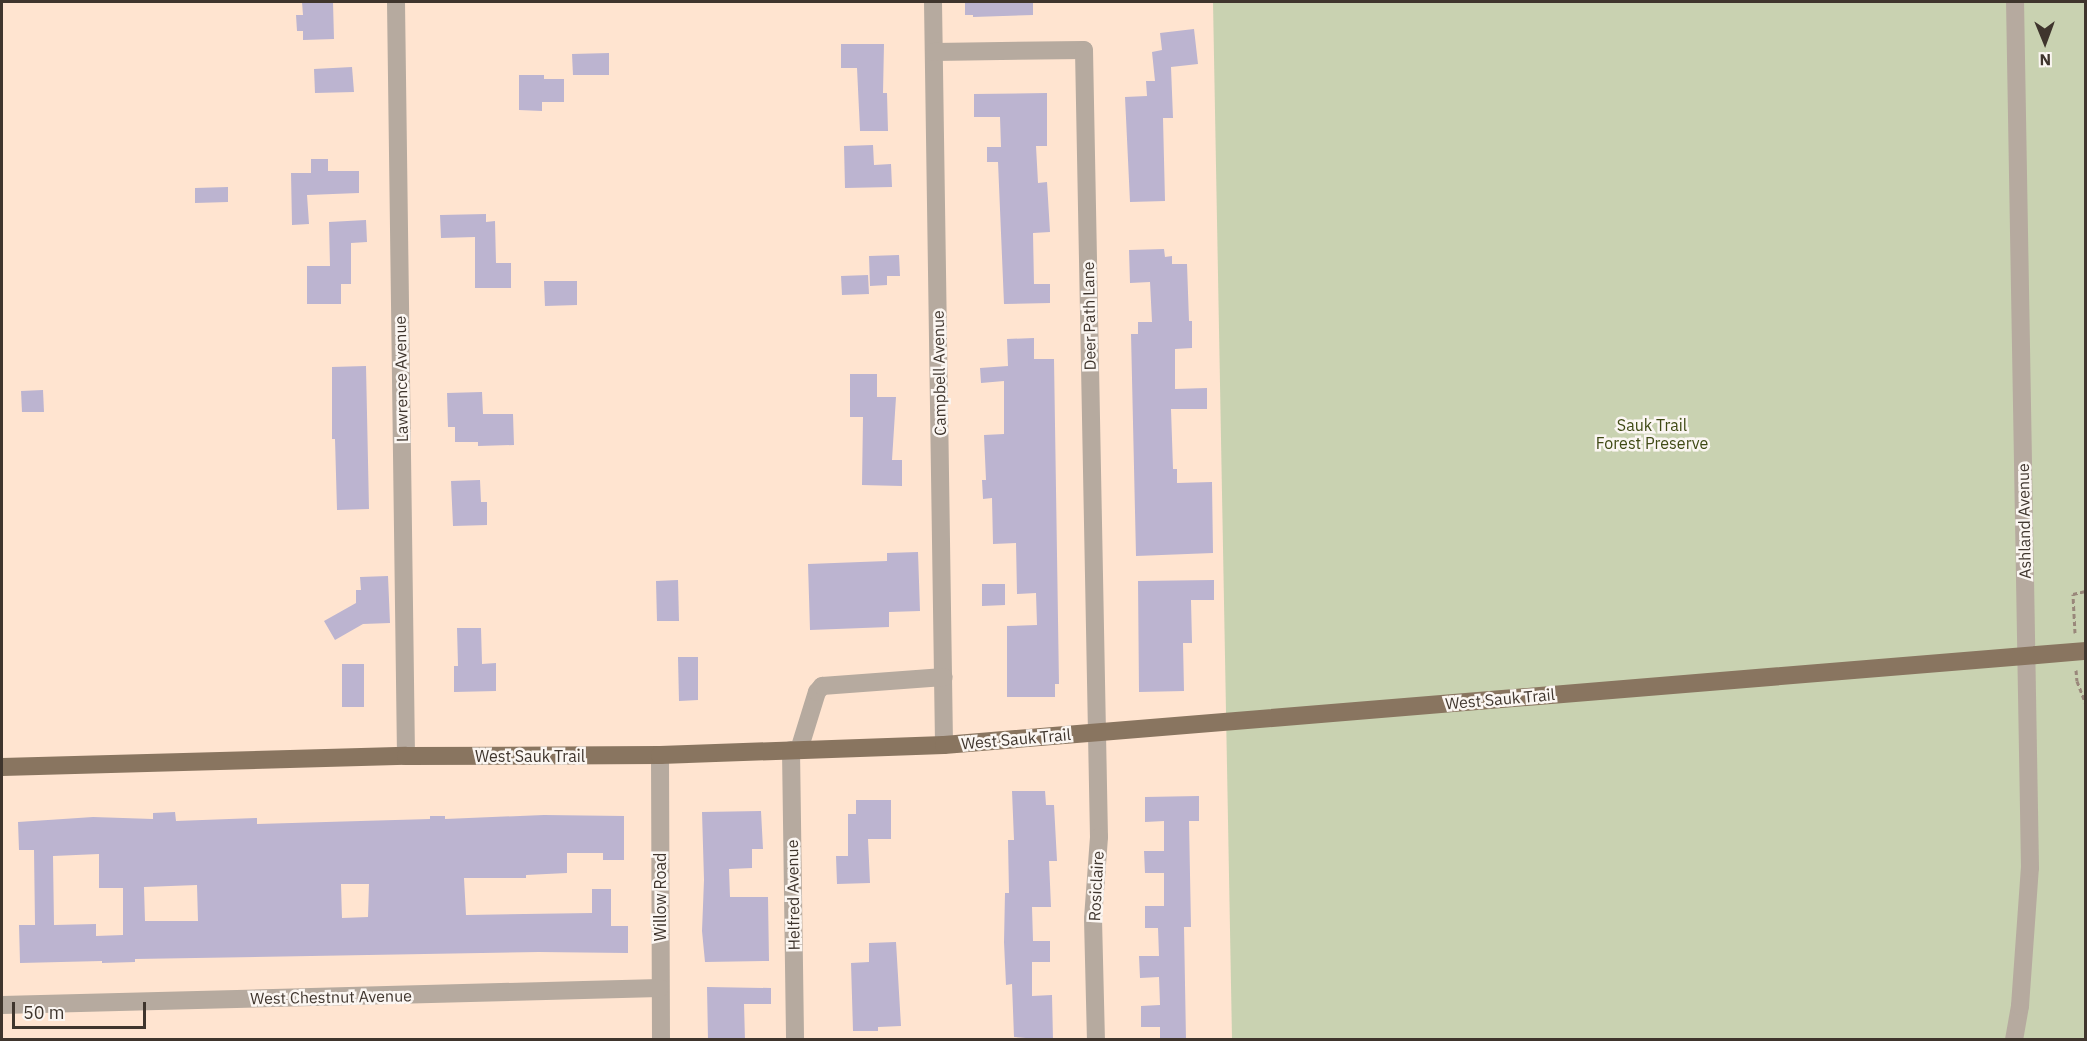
<!DOCTYPE html>
<html>
<head>
<meta charset="utf-8">
<style>
  body { margin:0 }
  #map { position:relative; width:2087px; height:1041px; overflow:hidden; background:#ffe4d0; font-family:"IBM Plex Sans",sans-serif }
  div>[style] { position:absolute }
  .green>* { inset:0; background:#c9d2b1 }
  .building>* { inset:0; background:#bcb4d0 }
  .path>* { height:3px; margin-top:-1.5px; transform-origin:0; background:repeating-linear-gradient(90deg,#99877a 0 4.5px,transparent 0 7.5px) }
  .minor>* { height:18px; margin:-9px; padding:0 9px; transform-origin:9px; border-radius:9px; background:#b6aa9f }
  .major>* { height:18px; margin:-9px; padding:0 9px; transform-origin:9px; border-radius:9px; background:#897560 }
  span { translate:-50% -50%; white-space:nowrap; text-align:center; line-height:1.15; -webkit-text-stroke:5px #fbf6f2; paint-order:stroke }
  .street-label { font-size:16px; color:#3f352d }
  .park-label { font-size:16px; color:#3f4914 }
  .frame { position:absolute; inset:0; border:3px solid #3f352d; pointer-events:none }
  .north { position:absolute; left:2015px; top:12px; width:60px; height:60px; -webkit-text-stroke:4px #fbf6f2; paint-order:stroke; rotate:179deg; font-size:16px; font-weight:700; line-height:24px; text-align:center; color:#3f352d }
  .north::after { content:''; display:block; margin:auto; width:21px; height:27px; background:#3f352d; clip-path:polygon(50% 0,100% 100%,50% 72%,0 100%) }
  .scale { position:absolute; left:12px; top:1002px; width:134px; height:27px; box-sizing:border-box; border:3px solid #3f352d; border-top:0; padding-left:8px; font-size:18px; line-height:21px; white-space:nowrap; color:#3f352d; -webkit-text-stroke:4px #fbf6f2; paint-order:stroke }
</style>
</head>
<body>
<div id="map">
  <div class="green">
    <i style="clip-path:polygon(1213px 2px,2085px 2px,2085px 1039px,1232px 1039px)"></i>
  </div>
  <div class="building">
    <i style="clip-path:polygon(302px 2px,333px 2px,334px 39px,303px 40px,303px 31px,297px 31px,296px 15px,303px 15px)"></i>
    <i style="clip-path:polygon(965px 2px,1033px 2px,1033px 15px,973px 17px,973px 15px,965px 15px)"></i>
    <i style="clip-path:polygon(1194px 29px,1198px 64px,1171px 67px,1173px 118px,1163px 118px,1165px 201px,1130px 202px,1125px 97px,1147px 96px,1146px 81px,1155px 81px,1152px 52px,1162px 50px,1160px 33px)"></i>
    <i style="clip-path:polygon(841px 44px,884px 44px,883px 93px,887px 93px,888px 131px,860px 131px,857px 68px,841px 68px)"></i>
    <i style="clip-path:polygon(609px 53px,609px 75px,573px 75px,572px 54px)"></i>
    <i style="clip-path:polygon(352px 67px,354px 92px,315px 93px,314px 69px)"></i>
    <i style="clip-path:polygon(519px 75px,544px 75px,544px 79px,564px 79px,564px 102px,542px 102px,542px 111px,519px 110px)"></i>
    <i style="clip-path:polygon(1047px 93px,1047px 146px,1036px 146px,1038px 183px,1047px 182px,1050px 232px,1033px 233px,1034px 284px,1050px 284px,1050px 303px,1004px 304px,998px 162px,987px 162px,987px 147px,1001px 147px,1000px 117px,974px 117px,974px 94px)"></i>
    <i style="clip-path:polygon(873px 145px,874px 165px,891px 164px,892px 187px,845px 188px,844px 146px)"></i>
    <i style="clip-path:polygon(311px 159px,328px 159px,328px 171px,359px 171px,359px 193px,307px 195px,309px 224px,292px 225px,291px 173px,311px 173px)"></i>
    <i style="clip-path:polygon(228px 187px,228px 202px,195px 203px,195px 188px)"></i>
    <i style="clip-path:polygon(486px 214px,486px 222px,495px 221px,496px 263px,511px 263px,511px 288px,475px 288px,475px 237px,441px 238px,440px 215px)"></i>
    <i style="clip-path:polygon(366px 220px,367px 242px,351px 243px,351px 284px,341px 284px,341px 304px,307px 304px,307px 266px,330px 266px,329px 222px)"></i>
    <i style="clip-path:polygon(1164px 249px,1165px 257px,1172px 256px,1172px 264px,1187px 264px,1189px 321px,1192px 321px,1192px 348px,1175px 349px,1175px 389px,1207px 388px,1207px 409px,1171px 409px,1173px 469px,1177px 469px,1177px 483px,1212px 482px,1213px 553px,1136px 556px,1131px 334px,1138px 334px,1138px 322px,1152px 322px,1150px 282px,1130px 283px,1129px 250px)"></i>
    <i style="clip-path:polygon(899px 255px,900px 276px,887px 276px,887px 285px,870px 286px,869px 256px)"></i>
    <i style="clip-path:polygon(868px 275px,869px 294px,842px 295px,841px 276px)"></i>
    <i style="clip-path:polygon(544px 281px,577px 281px,577px 305px,545px 306px)"></i>
    <i style="clip-path:polygon(1034px 338px,1034px 359px,1054px 359px,1059px 684px,1055px 684px,1055px 697px,1007px 697px,1007px 626px,1037px 625px,1036px 593px,1017px 594px,1016px 543px,993px 544px,992px 498px,983px 499px,982px 480px,986px 480px,984px 435px,1004px 434px,1004px 381px,981px 383px,980px 368px,1008px 366px,1007px 339px)"></i>
    <i style="clip-path:polygon(366px 366px,369px 509px,337px 510px,335px 439px,332px 439px,332px 367px)"></i>
    <i style="clip-path:polygon(850px 374px,877px 374px,877px 397px,896px 397px,892px 460px,902px 460px,902px 486px,862px 485px,863px 417px,850px 417px)"></i>
    <i style="clip-path:polygon(43px 390px,44px 412px,22px 412px,21px 391px)"></i>
    <i style="clip-path:polygon(482px 392px,483px 414px,513px 414px,514px 445px,478px 446px,478px 442px,455px 442px,455px 427px,448px 427px,447px 393px)"></i>
    <i style="clip-path:polygon(480px 480px,481px 502px,487px 502px,487px 525px,453px 526px,451px 481px)"></i>
    <i style="clip-path:polygon(918px 552px,920px 611px,889px 612px,889px 627px,810px 630px,808px 564px,887px 561px,887px 553px)"></i>
    <i style="clip-path:polygon(388px 576px,390px 623px,363px 624px,335px 640px,324px 621px,356px 603px,356px 590px,361px 590px,360px 577px)"></i>
    <i style="clip-path:polygon(678px 580px,679px 621px,657px 621px,656px 581px)"></i>
    <i style="clip-path:polygon(1214px 580px,1214px 600px,1191px 600px,1192px 643px,1183px 643px,1184px 691px,1139px 692px,1138px 581px)"></i>
    <i style="clip-path:polygon(982px 584px,1005px 584px,1005px 605px,982px 606px)"></i>
    <i style="clip-path:polygon(457px 628px,481px 628px,482px 664px,496px 663px,496px 691px,454px 692px,454px 666px,458px 666px)"></i>
    <i style="clip-path:polygon(678px 657px,698px 657px,698px 700px,679px 701px)"></i>
    <i style="clip-path:polygon(342px 664px,364px 664px,364px 707px,342px 707px)"></i>
    <i style="clip-path:polygon(1012px 791px,1045px 791px,1046px 805px,1054px 805px,1057px 861px,1049px 861px,1051px 907px,1032px 907px,1033px 941px,1050px 941px,1050px 962px,1032px 962px,1032px 996px,1052px 995px,1053px 1040px,1014px 1037px,1012px 984px,1006px 985px,1004px 942px,1005px 893px,1009px 893px,1008px 840px,1014px 840px)"></i>
    <i style="clip-path:polygon(1199px 796px,1199px 821px,1189px 821px,1191px 927px,1184px 927px,1186px 1040px,1160px 1040px,1160px 1027px,1141px 1027px,1141px 1006px,1160px 1005px,1159px 977px,1140px 978px,1139px 956px,1159px 956px,1158px 928px,1145px 928px,1145px 906px,1164px 906px,1164px 873px,1145px 873px,1144px 851px,1164px 851px,1164px 821px,1145px 822px,1145px 797px)"></i>
    <i style="clip-path:polygon(856px 800px,891px 800px,891px 839px,868px 839px,870px 883px,837px 884px,836px 856px,848px 856px,848px 814px,856px 814px)"></i>
    <i style="clip-path:polygon(761px 811px,763px 849px,752px 849px,752px 868px,729px 869px,730px 897px,768px 897px,769px 961px,705px 962px,702px 931px,704px 880px,702px 812px)"></i>
    <i style="clip-path:polygon(evenodd,175px 812px,176px 821px,257px 818px,257px 824px,430px 819px,430px 816px,445px 816px,445px 819px,544px 815px,624px 816px,624px 860px,603px 860px,603px 853px,567px 853px,567px 873px,526px 875px,526px 878px,464px 878px,466px 915px,592px 913px,592px 889px,611px 889px,611px 926px,628px 926px,628px 953px,539px 952px,135px 959px,135px 962px,102px 963px,102px 961px,20px 963px,19px 925px,35px 925px,34px 850px,19px 850px,18px 822px,93px 817px,153px 819px,153px 813px,175px 812px,99px 854px,99px 888px,123px 888px,123px 935px,96px 936px,96px 924px,54px 925px,53px 856px,99px 854px,175px 812px,341px 884px,369px 884px,368px 917px,342px 918px,341px 884px,175px 812px,197px 885px,198px 921px,145px 921px,144px 887px,197px 885px)"></i>
    <i style="clip-path:polygon(896px 942px,901px 1026px,878px 1027px,878px 1031px,853px 1031px,851px 963px,869px 962px,869px 943px)"></i>
    <i style="clip-path:polygon(707px 987px,771px 988px,771px 1004px,744px 1004px,745px 1040px,708px 1040px)"></i>
  </div>
  <div class="path">
    <i style="left:2075px;top:633px;width:39px;rotate:-93deg"></i>
    <i style="left:2073px;top:594px;width:13px;rotate:-13deg"></i>
    <i style="left:2076px;top:670px;width:11px;rotate:85deg"></i>
    <i style="left:2077px;top:681px;width:26px;rotate:69deg"></i>
    <i style="left:2085px;top:1040px;width:3px;rotate:-72deg"></i>
  </div>
  <div class="minor">
    <i style="left:396px;top:2px;width:754px;rotate:89.24deg"></i>
    <i style="left:933px;top:2px;width:743px;rotate:89.15deg"></i>
    <i style="left:934px;top:52px;width:150px;rotate:-0.8deg"></i>
    <i style="left:1084px;top:50px;width:787px;rotate:88.91deg"></i>
    <i style="left:1099px;top:837px;width:82px;rotate:94.2deg"></i>
    <i style="left:1093px;top:919px;width:121px;rotate:88.6deg"></i>
    <i style="left:791px;top:750px;width:290px;rotate:89.2deg"></i>
    <i style="left:799px;top:750px;width:61px;rotate:-72.8deg"></i>
    <i style="left:817px;top:692px;width:8px;rotate:-50deg"></i>
    <i style="left:822px;top:686px;width:122px;rotate:-4.2deg"></i>
    <i style="left:660px;top:755px;width:285px;rotate:89.8deg"></i>
    <i style="left:2px;top:1005px;width:658px;rotate:-1.48deg"></i>
    <i style="left:2014px;top:1040px;width:35px;rotate:-80deg"></i>
    <i style="left:2020px;top:1006px;width:138px;rotate:-85.9deg"></i>
    <i style="left:2030px;top:868px;width:866px;rotate:-90.99deg"></i>
  </div>
  <div class="major">
    <i style="left:2px;top:767px;width:404px;rotate:-1.6deg"></i>
    <i style="left:406px;top:756px;width:254px;rotate:-0.2deg"></i>
    <i style="left:660px;top:755px;width:284px;rotate:-2deg"></i>
    <i style="left:944px;top:745px;width:1146px;rotate:-4.71deg"></i>
  </div>
  <div class="street-label">
    <span style="left:1089px;top:316px;rotate:-91deg">Deer Path Lane</span>
    <span style="left:939px;top:373px;rotate:-91deg">Campbell Avenue</span>
    <span style="left:401px;top:379px;rotate:-91deg">Lawrence Avenue</span>
    <span style="left:2024px;top:521px;rotate:-91deg">Ashland Avenue</span>
    <span style="left:1500px;top:699px;rotate:-5deg">West Sauk Trail</span>
    <span style="left:1016px;top:739px;rotate:-5deg">West Sauk Trail</span>
    <span style="left:530px;top:756px">West Sauk Trail</span>
    <span style="left:1096px;top:886px;rotate:-87deg">Rosiclaire</span>
    <span style="left:793px;top:895px;rotate:-91deg">Helfred Avenue</span>
    <span style="left:660px;top:897px;rotate:-90deg">Willow Road</span>
    <span style="left:331px;top:997px;rotate:-1deg">West Chestnut Avenue</span>
  </div>
  <div class="park-label">
    <span style="left:1652px;top:434px">Sauk Trail<br>Forest Preserve</span>
  </div>
  <div class="frame"></div>
  <div class="north">N</div>
  <div class="scale">50 m</div>
</div>
</body>
</html>
